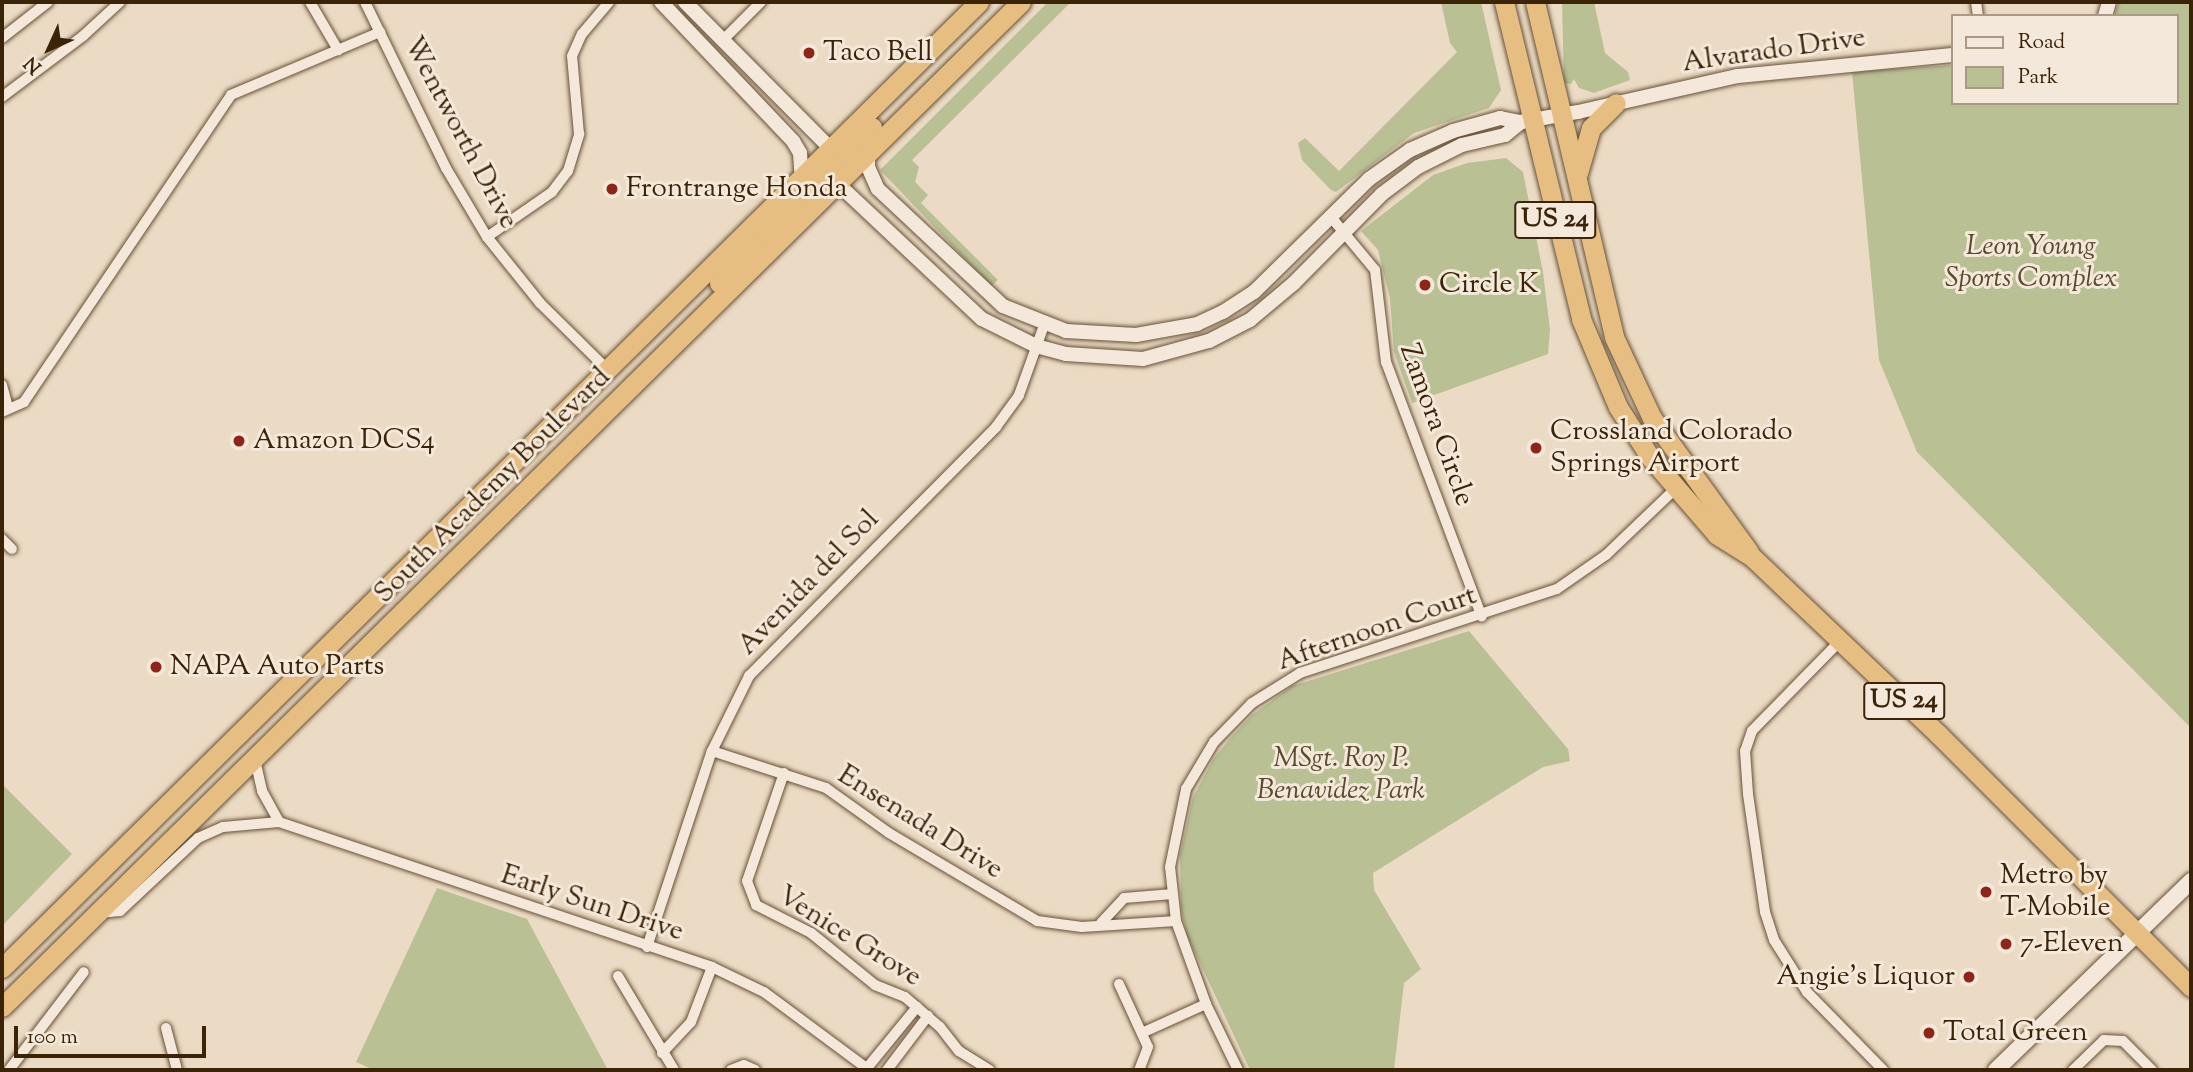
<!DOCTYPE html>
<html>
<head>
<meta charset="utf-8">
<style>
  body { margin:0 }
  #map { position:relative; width:2193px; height:1072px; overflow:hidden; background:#ecdbc4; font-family:"Sorts Mill Goudy",serif }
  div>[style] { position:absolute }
  .green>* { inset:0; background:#b9c094 }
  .roads { filter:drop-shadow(0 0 2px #665136) drop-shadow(0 0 2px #665136) }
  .minor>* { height:10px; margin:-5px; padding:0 5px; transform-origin:5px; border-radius:5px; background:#f3e8d9 }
  .tertiary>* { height:14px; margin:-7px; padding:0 7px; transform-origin:7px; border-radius:7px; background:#f3e8d9 }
  .secondary>* { height:16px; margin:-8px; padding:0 8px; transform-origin:8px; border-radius:8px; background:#f3e8d9 }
  .trunk>* { height:19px; margin:-9.5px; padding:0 9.5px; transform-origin:9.5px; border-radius:9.5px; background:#e6be82 }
  .dots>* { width:19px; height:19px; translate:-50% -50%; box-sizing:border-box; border:4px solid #f3e8d9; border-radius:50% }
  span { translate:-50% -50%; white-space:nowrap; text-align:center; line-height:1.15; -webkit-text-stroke:6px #f3e8d9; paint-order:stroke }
  .shield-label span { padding:2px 5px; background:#f3e8d9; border:2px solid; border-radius:5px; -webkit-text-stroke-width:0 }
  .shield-label { font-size:26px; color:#3a2307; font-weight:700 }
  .street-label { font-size:28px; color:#3a2307 }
  .poi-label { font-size:28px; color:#3a2307 }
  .left { translate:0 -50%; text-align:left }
  .right { translate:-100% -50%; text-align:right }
  .park-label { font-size:28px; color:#5a4a2a; font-style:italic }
  .frame { position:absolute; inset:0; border:4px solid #3a2307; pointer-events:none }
  .legend { position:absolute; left:1951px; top:14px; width:228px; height:91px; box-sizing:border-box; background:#f3e8d9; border:2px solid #a99985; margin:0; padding:9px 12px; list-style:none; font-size:21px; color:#3a2307 }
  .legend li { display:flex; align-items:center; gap:14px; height:35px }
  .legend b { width:35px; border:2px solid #a99985 }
  .north { position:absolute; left:14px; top:14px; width:70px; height:70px; -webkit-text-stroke:5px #f3e8d9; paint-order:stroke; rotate:225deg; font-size:19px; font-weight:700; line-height:28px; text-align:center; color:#3a2307 }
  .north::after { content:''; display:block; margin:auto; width:24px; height:32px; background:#3a2307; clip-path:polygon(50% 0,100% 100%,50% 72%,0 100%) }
  .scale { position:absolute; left:14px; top:1026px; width:192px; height:32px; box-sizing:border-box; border:4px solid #3a2307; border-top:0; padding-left:9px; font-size:21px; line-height:24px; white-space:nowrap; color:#3a2307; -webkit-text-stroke:5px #f3e8d9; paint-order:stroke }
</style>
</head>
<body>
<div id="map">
  <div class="green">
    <i style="clip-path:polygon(1048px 2px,1071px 2px,912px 160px,919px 167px,915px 182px,928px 195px,921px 203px,998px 280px,991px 286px,880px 170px)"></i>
    <i style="clip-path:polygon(1441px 2px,1481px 2px,1501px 90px,1489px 108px,1414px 133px,1336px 192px,1331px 190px,1302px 160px,1298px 143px,1305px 138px,1339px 171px,1457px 52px,1450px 43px)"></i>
    <i style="clip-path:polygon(1562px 2px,1594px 2px,1605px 53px,1628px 72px,1630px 80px,1594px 93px,1579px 88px,1574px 79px,1571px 84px,1564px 83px)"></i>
    <i style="clip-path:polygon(2119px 2px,2191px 2px,2191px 728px,1917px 452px,1879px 360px,1852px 72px,1953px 65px,1953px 103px,2177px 103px,2177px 16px,2114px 16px)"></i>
    <i style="clip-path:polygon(1506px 158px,1523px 172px,1543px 272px,1550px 330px,1548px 354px,1412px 403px,1394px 352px,1390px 298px,1378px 250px,1361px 231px,1433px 175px,1467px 163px)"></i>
    <i style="clip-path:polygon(1469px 631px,1568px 749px,1570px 761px,1543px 767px,1373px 873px,1374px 890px,1421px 969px,1404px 983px,1394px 1070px,1250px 1070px,1187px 935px,1181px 908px,1180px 856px,1193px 797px,1214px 758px,1233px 735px,1252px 715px,1292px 686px)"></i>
    <i style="clip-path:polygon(2px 784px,72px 854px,2px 926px)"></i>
    <i style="clip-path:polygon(437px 888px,527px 919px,608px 1070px,374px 1070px,356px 1062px)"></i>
  </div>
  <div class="roads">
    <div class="minor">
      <i style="left:310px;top:2px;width:56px;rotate:59.7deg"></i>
      <i style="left:365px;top:2px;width:185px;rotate:64deg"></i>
      <i style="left:446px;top:168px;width:80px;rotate:59.3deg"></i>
      <i style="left:487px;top:237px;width:85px;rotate:51.2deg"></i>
      <i style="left:540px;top:303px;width:98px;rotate:44.6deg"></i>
      <i style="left:1976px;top:2px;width:14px;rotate:82deg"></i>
      <i style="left:2px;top:38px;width:58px;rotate:-38deg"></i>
      <i style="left:723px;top:40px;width:54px;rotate:-45deg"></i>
      <i style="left:2px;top:97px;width:101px;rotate:-37deg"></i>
      <i style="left:83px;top:36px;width:50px;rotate:-42.6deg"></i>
      <i style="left:1331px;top:217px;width:69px;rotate:50.3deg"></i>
      <i style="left:1375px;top:270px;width:93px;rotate:83.2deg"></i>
      <i style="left:1386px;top:362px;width:272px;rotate:69.4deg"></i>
      <i style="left:487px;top:237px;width:79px;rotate:-34.7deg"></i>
      <i style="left:552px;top:192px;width:26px;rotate:-53deg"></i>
      <i style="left:568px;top:171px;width:39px;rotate:-73deg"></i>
      <i style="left:579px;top:134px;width:78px;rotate:-95.1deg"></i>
      <i style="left:572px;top:56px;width:24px;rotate:-66deg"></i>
      <i style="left:582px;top:34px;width:42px;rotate:-49.8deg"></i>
      <i style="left:2px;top:385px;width:24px;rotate:75deg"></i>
      <i style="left:2px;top:412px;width:24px;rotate:-24deg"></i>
      <i style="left:24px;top:402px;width:370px;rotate:-56deg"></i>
      <i style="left:231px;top:95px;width:162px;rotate:-22.9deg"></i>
      <i style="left:2px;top:539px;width:14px;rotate:45deg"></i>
      <i style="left:1840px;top:641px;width:126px;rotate:134.4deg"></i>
      <i style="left:1752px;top:731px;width:21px;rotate:109deg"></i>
      <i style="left:1745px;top:751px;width:43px;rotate:86deg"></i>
      <i style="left:1748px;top:794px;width:119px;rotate:81.8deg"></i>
      <i style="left:1765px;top:912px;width:29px;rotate:72deg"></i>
      <i style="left:1774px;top:940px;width:62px;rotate:57.6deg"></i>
      <i style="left:1807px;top:992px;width:109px;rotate:45.7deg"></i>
      <i style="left:712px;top:751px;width:120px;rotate:18deg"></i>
      <i style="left:826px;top:788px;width:77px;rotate:35.5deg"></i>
      <i style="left:889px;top:833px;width:172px;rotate:30.7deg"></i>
      <i style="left:1037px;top:921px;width:45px;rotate:7.6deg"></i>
      <i style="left:1082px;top:927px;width:94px;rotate:-3.7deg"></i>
      <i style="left:255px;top:760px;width:32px;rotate:77deg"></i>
      <i style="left:262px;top:791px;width:35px;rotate:61deg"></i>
      <i style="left:784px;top:773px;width:114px;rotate:108.9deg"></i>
      <i style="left:747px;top:881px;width:26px;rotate:69deg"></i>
      <i style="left:756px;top:905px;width:62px;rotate:27deg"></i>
      <i style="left:811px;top:933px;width:82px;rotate:39.1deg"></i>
      <i style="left:875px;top:985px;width:32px;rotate:22deg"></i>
      <i style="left:905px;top:997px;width:46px;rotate:40.6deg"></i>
      <i style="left:940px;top:1027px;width:31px;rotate:52deg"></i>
      <i style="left:959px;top:1051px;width:36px;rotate:32deg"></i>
      <i style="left:98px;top:913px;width:22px;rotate:-5deg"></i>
      <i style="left:120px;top:911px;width:107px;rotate:-43.1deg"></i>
      <i style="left:198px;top:838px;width:27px;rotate:-24deg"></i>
      <i style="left:223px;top:827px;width:56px;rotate:-5.1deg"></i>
      <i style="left:279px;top:822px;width:457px;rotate:18.5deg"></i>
      <i style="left:712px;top:967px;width:58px;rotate:25.7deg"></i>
      <i style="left:764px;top:992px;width:131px;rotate:36.6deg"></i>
      <i style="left:1101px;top:923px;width:34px;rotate:-47deg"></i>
      <i style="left:1124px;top:898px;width:49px;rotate:-4.7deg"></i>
      <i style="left:647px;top:947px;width:206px;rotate:-71.7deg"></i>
      <i style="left:712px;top:751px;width:84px;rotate:-63.7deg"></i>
      <i style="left:749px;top:676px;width:351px;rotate:-45.2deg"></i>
      <i style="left:996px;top:427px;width:39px;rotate:-54deg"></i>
      <i style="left:1019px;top:395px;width:74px;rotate:-70.3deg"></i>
      <i style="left:618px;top:976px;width:109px;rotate:59.2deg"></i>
      <i style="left:1119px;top:984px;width:69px;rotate:65.3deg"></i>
      <i style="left:1148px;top:1047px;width:25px;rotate:111deg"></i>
      <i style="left:166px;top:1028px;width:43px;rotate:75.3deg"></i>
      <i style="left:1144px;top:1032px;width:68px;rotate:-24.3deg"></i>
      <i style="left:662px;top:1053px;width:42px;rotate:-46.9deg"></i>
      <i style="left:691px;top:1022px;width:59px;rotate:-69.1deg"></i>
      <i style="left:867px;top:1068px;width:79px;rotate:-50.7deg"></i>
      <i style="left:9px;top:1070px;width:123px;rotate:-52.6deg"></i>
      <i style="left:731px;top:1070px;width:14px;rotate:-21deg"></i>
      <i style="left:744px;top:1065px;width:12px;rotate:24deg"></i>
      <i style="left:887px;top:1070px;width:68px;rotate:-52.8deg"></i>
      <i style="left:1238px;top:1070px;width:73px;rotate:-115.9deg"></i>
      <i style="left:1206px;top:1004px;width:88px;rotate:-109.9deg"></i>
      <i style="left:1176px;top:921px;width:54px;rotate:-96.3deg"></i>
      <i style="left:1170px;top:867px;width:80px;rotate:-78.4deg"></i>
      <i style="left:1186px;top:789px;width:55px;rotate:-59.2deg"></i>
      <i style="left:1214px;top:742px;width:54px;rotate:-45.7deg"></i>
      <i style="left:1252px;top:703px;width:57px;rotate:-32deg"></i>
      <i style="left:1300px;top:673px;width:270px;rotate:-18.1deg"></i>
      <i style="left:1557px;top:589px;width:60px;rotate:-34.8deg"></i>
      <i style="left:1606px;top:555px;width:95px;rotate:-43.7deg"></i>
      <i style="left:2073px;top:1070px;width:43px;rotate:-44.1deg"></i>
      <i style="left:2104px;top:1040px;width:19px;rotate:3deg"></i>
      <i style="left:2123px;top:1041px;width:41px;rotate:45deg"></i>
    </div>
    <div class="tertiary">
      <i style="left:661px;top:2px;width:192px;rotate:46.5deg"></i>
      <i style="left:793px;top:141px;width:14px;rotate:60deg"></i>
      <i style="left:800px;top:153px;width:27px;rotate:86deg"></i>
      <i style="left:685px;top:2px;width:207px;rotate:45.2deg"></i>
      <i style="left:2105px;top:16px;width:15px;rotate:-74deg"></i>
      <i style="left:868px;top:152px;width:15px;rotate:90deg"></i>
      <i style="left:868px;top:167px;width:24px;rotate:66deg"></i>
      <i style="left:878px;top:189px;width:171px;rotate:43.1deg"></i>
      <i style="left:1003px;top:306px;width:68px;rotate:21.6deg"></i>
      <i style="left:1066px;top:331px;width:70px;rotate:3.3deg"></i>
      <i style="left:1136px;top:335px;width:62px;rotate:-10.2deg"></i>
      <i style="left:1197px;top:324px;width:29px;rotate:-25deg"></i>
      <i style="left:1223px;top:312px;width:37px;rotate:-33deg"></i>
      <i style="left:1254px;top:292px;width:161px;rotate:-44.5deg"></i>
      <i style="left:1369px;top:179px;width:50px;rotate:-35.3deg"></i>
      <i style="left:1410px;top:150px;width:47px;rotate:-23.8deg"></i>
      <i style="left:1453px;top:131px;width:49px;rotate:-15.5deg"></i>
      <i style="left:1500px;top:118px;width:21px;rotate:11deg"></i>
      <i style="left:1521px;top:122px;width:58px;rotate:-10deg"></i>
      <i style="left:1578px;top:112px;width:164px;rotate:-12.7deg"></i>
      <i style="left:1738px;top:76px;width:216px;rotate:-5.6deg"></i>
      <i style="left:838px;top:184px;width:197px;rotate:43.2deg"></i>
      <i style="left:982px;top:319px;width:60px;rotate:26.6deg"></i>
      <i style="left:1036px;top:346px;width:31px;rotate:15deg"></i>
      <i style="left:1066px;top:354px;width:77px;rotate:3.7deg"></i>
      <i style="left:1143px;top:359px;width:68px;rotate:-15.3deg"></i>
      <i style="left:1209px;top:341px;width:46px;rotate:-27.1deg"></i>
      <i style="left:1250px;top:320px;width:57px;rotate:-40.1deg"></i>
      <i style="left:1294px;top:283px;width:125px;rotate:-45.3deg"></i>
      <i style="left:1382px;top:194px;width:45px;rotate:-36.9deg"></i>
      <i style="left:1418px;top:167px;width:49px;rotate:-26.6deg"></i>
      <i style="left:1462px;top:145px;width:44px;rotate:-13.1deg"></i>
      <i style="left:1505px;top:135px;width:21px;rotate:-39deg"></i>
    </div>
    <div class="secondary">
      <i style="left:1996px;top:1070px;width:272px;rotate:-44.1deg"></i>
    </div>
    <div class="trunk">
      <i style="left:1504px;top:2px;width:326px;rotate:76.3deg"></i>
      <i style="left:1581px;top:319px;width:95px;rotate:67.2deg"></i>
      <i style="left:1618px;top:407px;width:59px;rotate:57.4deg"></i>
      <i style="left:1650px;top:457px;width:103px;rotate:49.3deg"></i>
      <i style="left:1717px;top:535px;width:40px;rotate:32deg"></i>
      <i style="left:1751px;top:556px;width:258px;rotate:43.6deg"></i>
      <i style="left:1938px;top:734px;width:358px;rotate:45deg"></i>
      <i style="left:1535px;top:2px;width:344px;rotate:76.7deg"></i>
      <i style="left:1614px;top:337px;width:89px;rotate:64.9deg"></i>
      <i style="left:1652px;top:418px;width:165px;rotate:54.1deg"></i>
      <i style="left:1578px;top:173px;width:47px;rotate:-73.9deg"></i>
      <i style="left:1591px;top:128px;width:35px;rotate:-45deg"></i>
      <i style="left:838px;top:184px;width:32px;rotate:-74deg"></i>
      <i style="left:847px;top:153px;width:36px;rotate:-46deg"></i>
      <i style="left:719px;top:283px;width:138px;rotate:-45.3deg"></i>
      <i style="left:816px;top:185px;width:29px;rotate:-65deg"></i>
      <i style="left:2px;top:968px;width:1374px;rotate:-44.68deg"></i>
      <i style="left:2px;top:1007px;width:1431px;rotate:-44.6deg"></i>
    </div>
  </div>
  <div class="dots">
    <i style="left:809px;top:53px;background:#8f2418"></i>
    <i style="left:612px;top:189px;background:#8f2418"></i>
    <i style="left:1425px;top:285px;background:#8f2418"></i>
    <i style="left:239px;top:441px;background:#8f2418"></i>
    <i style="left:1536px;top:448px;background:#8f2418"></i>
    <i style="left:156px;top:667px;background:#8f2418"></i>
    <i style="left:1986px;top:892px;background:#8f2418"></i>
    <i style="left:2006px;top:944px;background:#8f2418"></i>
    <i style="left:1969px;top:977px;background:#8f2418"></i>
    <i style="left:1929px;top:1033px;background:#8f2418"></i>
  </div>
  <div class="shield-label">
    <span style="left:1555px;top:220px">US 24</span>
    <span style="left:1904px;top:701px">US 24</span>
  </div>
  <div class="street-label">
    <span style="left:1774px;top:51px;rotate:-8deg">Alvarado Drive</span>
    <span style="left:460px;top:133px;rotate:62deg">Wentworth Drive</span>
    <span style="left:1436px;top:425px;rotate:70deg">Zamora Circle</span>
    <span style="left:493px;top:486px;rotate:-45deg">South Academy Boulevard</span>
    <span style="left:809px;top:583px;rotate:-46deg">Avenida del Sol</span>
    <span style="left:1377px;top:629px;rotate:-19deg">Afternoon Court</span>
    <span style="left:920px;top:823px;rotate:32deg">Ensenada Drive</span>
    <span style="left:592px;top:904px;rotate:18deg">Early Sun Drive</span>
    <span style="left:849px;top:937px;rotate:32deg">Venice Grove</span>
  </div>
  <div class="poi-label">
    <span class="left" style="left:823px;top:53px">Taco Bell</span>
    <span class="left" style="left:626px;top:189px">Frontrange Honda</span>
    <span class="left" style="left:1439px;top:285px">Circle K</span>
    <span class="left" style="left:1550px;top:448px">Crossland Colorado<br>Springs Airport</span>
    <span class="left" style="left:253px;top:441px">Amazon DCS4</span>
    <span class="left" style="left:170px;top:667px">NAPA Auto Parts</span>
    <span class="left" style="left:2000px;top:892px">Metro by<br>T-Mobile</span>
    <span class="left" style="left:2020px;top:944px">7-Eleven</span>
    <span class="right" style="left:1955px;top:977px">Angie's Liquor</span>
    <span class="left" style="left:1943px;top:1033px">Total Green</span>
  </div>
  <div class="park-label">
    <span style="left:2031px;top:263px">Leon Young<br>Sports Complex</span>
    <span style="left:1341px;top:775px">MSgt. Roy P.<br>Benavidez Park</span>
  </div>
  <div class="frame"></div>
  <ul class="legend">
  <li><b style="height:9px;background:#f3e8d9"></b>Road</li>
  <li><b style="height:19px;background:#b9c094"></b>Park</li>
  </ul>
  <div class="north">N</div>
  <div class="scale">100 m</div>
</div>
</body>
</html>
